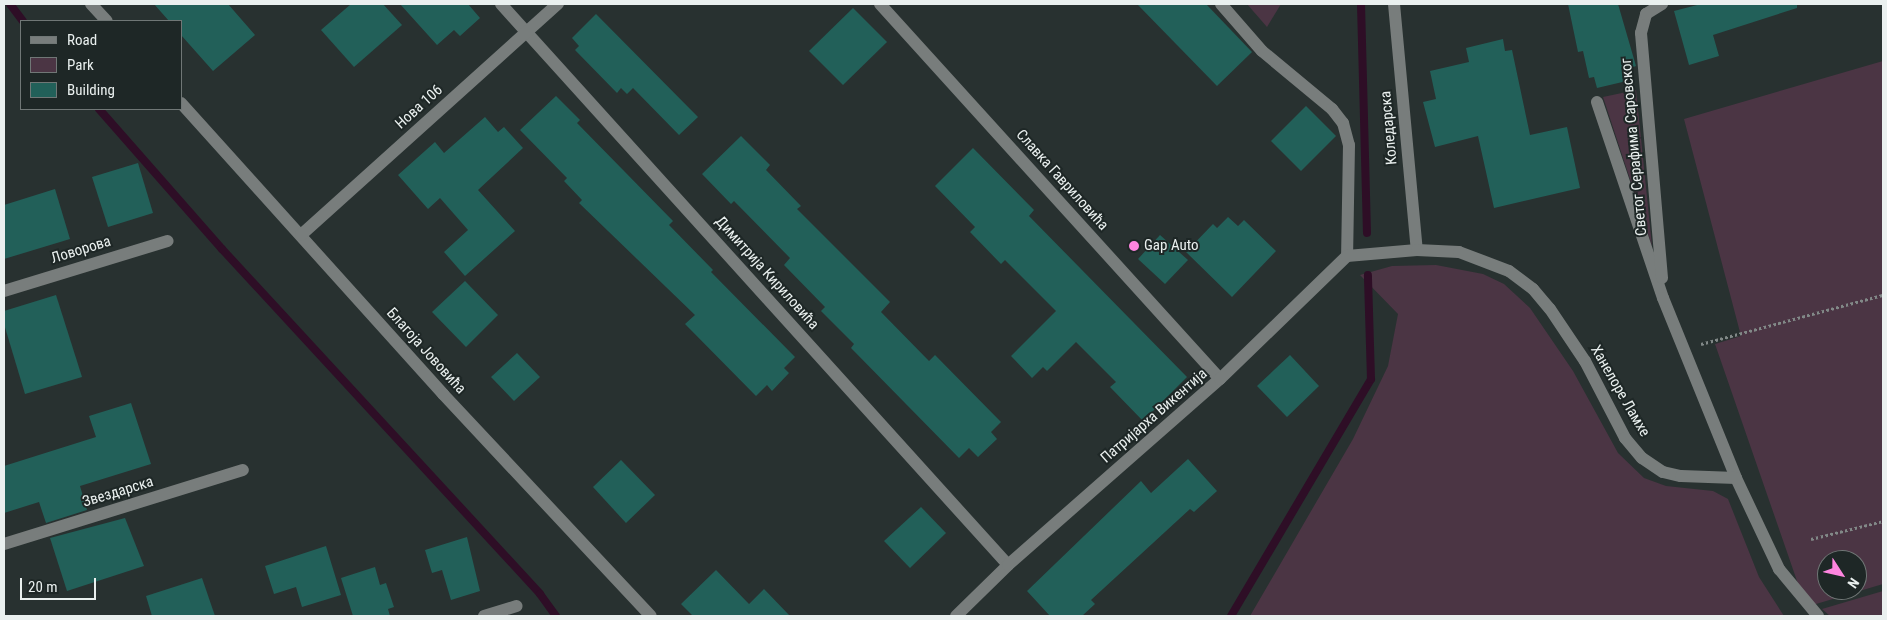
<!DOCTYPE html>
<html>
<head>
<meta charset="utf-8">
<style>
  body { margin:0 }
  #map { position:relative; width:1887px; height:620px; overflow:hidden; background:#283130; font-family:"Roboto Condensed",sans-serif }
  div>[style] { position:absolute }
  .green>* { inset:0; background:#4b3544 }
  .stream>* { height:8px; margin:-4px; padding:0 4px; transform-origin:4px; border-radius:4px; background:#2e0e26 }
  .building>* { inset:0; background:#226059 }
  .path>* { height:3px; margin-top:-1.5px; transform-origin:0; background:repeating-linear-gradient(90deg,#818887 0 2.5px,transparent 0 5px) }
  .minor>* { height:12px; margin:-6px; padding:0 6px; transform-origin:6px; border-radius:6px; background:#787d7c }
  .dots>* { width:14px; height:14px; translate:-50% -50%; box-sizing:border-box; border:2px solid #1e2726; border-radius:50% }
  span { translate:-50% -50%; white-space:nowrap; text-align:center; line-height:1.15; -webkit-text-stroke:4px #1e2726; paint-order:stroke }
  .street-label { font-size:15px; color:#eaf0ef }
  .poi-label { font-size:15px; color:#eaf0ef }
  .left { translate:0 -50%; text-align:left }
  .frame { position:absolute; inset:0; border:5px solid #eaf0ef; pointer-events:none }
  .legend { position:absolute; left:20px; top:20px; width:162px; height:90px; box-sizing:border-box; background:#1e2726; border:1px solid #707776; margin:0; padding:6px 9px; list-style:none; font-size:15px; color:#eaf0ef }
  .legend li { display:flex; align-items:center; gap:10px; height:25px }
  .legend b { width:25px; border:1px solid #707776 }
  .north { position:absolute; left:1817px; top:550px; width:50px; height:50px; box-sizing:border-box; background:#1e2726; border:1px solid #707776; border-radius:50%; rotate:125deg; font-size:14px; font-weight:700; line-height:20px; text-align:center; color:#eaf0ef }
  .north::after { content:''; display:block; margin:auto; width:18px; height:22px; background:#fe85df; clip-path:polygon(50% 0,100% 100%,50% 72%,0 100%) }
  .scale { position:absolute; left:20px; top:578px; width:76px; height:22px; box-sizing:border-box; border:2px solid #eaf0ef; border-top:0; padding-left:6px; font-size:15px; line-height:18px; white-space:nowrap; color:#eaf0ef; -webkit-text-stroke:4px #1e2726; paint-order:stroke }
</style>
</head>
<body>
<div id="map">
  <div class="green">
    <i style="clip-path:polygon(1247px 4px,1281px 4px,1267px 27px)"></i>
    <i style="clip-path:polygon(evenodd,1883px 61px,1883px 584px,1806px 607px,1715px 344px,1741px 336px,1684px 119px,1883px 61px,1827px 560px,1857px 560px,1857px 590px,1827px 590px,1827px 560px)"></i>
    <i style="clip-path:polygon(1636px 90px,1652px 246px,1603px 97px)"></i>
    <i style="clip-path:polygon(1436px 265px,1483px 274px,1504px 284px,1530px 308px,1573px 371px,1618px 453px,1644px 478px,1666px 486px,1713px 491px,1728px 499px,1759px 577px,1784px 616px,1250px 616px,1353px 439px,1388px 366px,1398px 314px,1360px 275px,1392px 266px)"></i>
    <i style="clip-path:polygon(1883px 591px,1883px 616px,1830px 616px,1822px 609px)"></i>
  </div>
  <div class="stream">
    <i style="left:10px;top:4px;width:21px;rotate:53deg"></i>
    <i style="left:1361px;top:4px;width:229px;rotate:88.5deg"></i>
    <i style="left:99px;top:109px;width:186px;rotate:48.7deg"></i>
    <i style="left:222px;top:249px;width:469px;rotate:47.3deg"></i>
    <i style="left:540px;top:594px;width:27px;rotate:54deg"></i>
    <i style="left:1231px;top:616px;width:275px;rotate:-59.4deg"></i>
    <i style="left:1371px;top:379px;width:104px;rotate:-91.7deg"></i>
  </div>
  <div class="building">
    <i style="clip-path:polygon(154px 4px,228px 4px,255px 35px,213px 71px,181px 35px,181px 21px,169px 21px)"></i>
    <i style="clip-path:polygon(351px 4px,383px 4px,402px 25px,354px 67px,321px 30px)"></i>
    <i style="clip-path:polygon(400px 4px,468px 4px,480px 18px,460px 36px,454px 30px,437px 45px)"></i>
    <i style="clip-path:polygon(1137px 4px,1206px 4px,1252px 52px,1217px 86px)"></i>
    <i style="clip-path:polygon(1568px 4px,1618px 4px,1636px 66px,1628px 69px,1631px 80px,1597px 88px,1594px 77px,1589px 78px,1583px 51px,1578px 52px)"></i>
    <i style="clip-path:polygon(1701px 4px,1797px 4px,1797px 8px,1713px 35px,1719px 56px,1689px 65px,1674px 11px)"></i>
    <i style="clip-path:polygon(853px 8px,887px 42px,843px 85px,809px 51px)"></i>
    <i style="clip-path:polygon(596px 14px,698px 117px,679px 135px,633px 88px,627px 94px,621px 88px,617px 93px,575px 50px,579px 46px,572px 38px)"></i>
    <i style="clip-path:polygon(1503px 39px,1505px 51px,1512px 50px,1530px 135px,1567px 127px,1580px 188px,1494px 208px,1478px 136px,1435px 147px,1423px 102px,1436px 99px,1430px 71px,1469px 62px,1466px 48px)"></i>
    <i style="clip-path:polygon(556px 96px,580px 120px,577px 123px,673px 221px,669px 225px,713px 270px,711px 272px,795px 357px,784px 368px,789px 373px,772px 391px,767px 385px,756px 396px,685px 324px,695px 315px,579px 203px,582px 200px,564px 181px,567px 178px,520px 130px)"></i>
    <i style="clip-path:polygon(1306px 106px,1336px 136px,1301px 171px,1271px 141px)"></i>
    <i style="clip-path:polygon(485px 117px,498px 132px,504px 127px,523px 148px,478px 190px,515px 231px,465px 276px,444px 252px,468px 230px,440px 198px,428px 209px,398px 175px,435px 142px,444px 153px)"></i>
    <i style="clip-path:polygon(741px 136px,770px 165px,766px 170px,801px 206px,797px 209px,890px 302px,881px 312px,929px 361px,935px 355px,1001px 422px,991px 432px,997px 439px,978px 457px,969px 448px,959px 458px,851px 348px,854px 344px,821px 311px,825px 307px,784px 265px,790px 258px,734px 201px,731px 204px,702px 174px)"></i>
    <i style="clip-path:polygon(973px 148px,1034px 210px,1029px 216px,1187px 377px,1143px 421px,1110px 387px,1116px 382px,1076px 342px,1047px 371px,1043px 367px,1032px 378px,1011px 356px,1056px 311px,1005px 260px,1001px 264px,970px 232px,975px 227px,935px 186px)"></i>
    <i style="clip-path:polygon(138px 163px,153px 213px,108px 227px,92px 177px)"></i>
    <i style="clip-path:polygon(55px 189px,70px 239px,4px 259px,4px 205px)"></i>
    <i style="clip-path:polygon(1228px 217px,1238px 226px,1244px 220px,1276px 251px,1232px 297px,1186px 252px,1213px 224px,1217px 228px)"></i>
    <i style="clip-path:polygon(1160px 235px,1188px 260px,1165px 284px,1138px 259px)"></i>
    <i style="clip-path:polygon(465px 281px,498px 315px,466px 347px,432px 312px)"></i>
    <i style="clip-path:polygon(56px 295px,82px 377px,25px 394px,4px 324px,4px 311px)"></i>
    <i style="clip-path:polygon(517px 353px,540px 377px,514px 401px,491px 377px)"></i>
    <i style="clip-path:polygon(1290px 355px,1319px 386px,1287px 417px,1257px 386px)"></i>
    <i style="clip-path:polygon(131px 403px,151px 464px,80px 486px,87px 510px,46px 523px,39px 502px,4px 513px,4px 466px,96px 437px,89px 416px)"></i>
    <i style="clip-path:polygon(1188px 459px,1217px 491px,1194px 512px,1190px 509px,1091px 600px,1095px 604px,1082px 616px,1050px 616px,1027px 591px,1141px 481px,1151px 493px)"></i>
    <i style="clip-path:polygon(621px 460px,655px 495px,626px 523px,593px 487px)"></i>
    <i style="clip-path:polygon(921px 507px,946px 533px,910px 568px,884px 541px)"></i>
    <i style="clip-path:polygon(125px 518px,144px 566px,67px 591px,50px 538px)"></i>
    <i style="clip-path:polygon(467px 537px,480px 591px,451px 600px,442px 570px,432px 573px,425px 550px)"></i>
    <i style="clip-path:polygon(326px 546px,341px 595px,302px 607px,296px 587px,274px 594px,265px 566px)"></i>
    <i style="clip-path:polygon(375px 567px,380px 585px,386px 583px,394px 607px,388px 609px,390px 616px,353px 616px,341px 578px)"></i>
    <i style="clip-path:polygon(716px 570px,749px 604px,764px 589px,790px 616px,693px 616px,681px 604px)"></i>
    <i style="clip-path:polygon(202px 578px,215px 616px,152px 616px,146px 596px)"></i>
  </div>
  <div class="path">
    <i style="left:1701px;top:344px;width:188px;rotate:-15.1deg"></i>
    <i style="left:1811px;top:539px;width:74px;rotate:-14deg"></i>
  </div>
  <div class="minor">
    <i style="left:91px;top:4px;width:23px;rotate:47deg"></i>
    <i style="left:501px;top:4px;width:756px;rotate:47.89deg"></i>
    <i style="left:880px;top:4px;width:506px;rotate:47.8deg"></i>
    <i style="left:1221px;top:4px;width:62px;rotate:48.9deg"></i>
    <i style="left:1262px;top:51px;width:91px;rotate:39.6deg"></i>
    <i style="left:1332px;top:109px;width:18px;rotate:52deg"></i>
    <i style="left:1343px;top:123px;width:23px;rotate:75deg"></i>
    <i style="left:1349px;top:145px;width:111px;rotate:91deg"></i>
    <i style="left:1394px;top:4px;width:247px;rotate:84.7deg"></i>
    <i style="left:1597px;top:102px;width:207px;rotate:71.4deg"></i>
    <i style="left:1663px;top:298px;width:194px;rotate:67.9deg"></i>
    <i style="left:1736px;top:478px;width:101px;rotate:64.7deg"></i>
    <i style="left:1779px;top:569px;width:61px;rotate:50.3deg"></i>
    <i style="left:181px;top:103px;width:392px;rotate:48deg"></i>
    <i style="left:443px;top:394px;width:304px;rotate:46.9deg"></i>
    <i style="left:301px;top:235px;width:346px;rotate:-42deg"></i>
    <i style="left:1662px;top:278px;width:246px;rotate:-94.9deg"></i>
    <i style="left:1641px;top:33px;width:20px;rotate:-75deg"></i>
    <i style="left:1646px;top:14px;width:19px;rotate:-32deg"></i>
    <i style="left:4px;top:291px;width:171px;rotate:-17deg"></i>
    <i style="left:4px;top:544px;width:250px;rotate:-17.2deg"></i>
    <i style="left:484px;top:616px;width:34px;rotate:-17deg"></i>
    <i style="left:956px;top:616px;width:73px;rotate:-44.4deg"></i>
    <i style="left:1008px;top:565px;width:282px;rotate:-41.3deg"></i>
    <i style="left:1220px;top:379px;width:177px;rotate:-44.1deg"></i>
    <i style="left:1347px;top:256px;width:70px;rotate:-4.9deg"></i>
    <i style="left:1417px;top:250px;width:42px;rotate:2.7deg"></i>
    <i style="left:1459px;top:252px;width:53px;rotate:20.8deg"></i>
    <i style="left:1509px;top:271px;width:30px;rotate:37deg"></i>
    <i style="left:1533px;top:289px;width:26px;rotate:50deg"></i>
    <i style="left:1550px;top:309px;width:63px;rotate:56.1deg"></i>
    <i style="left:1585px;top:361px;width:87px;rotate:62.5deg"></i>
    <i style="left:1625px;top:438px;width:26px;rotate:50deg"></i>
    <i style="left:1642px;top:458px;width:25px;rotate:34deg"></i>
    <i style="left:1663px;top:472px;width:18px;rotate:13deg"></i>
    <i style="left:1681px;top:476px;width:55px;rotate:2.1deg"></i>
  </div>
  <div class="dots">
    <i style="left:1134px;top:246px;background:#fe85df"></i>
  </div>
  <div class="street-label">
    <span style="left:419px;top:107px;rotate:-42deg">Нова 106</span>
    <span style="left:1389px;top:128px;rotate:-95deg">Коледарска</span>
    <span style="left:1634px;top:147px;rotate:-95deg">Светог Серафима Саровског</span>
    <span style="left:1062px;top:180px;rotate:48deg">Славка Гавриловића</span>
    <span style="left:81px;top:250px;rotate:-17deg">Ловорова</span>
    <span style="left:767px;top:273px;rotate:48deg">Димитрија Кириловића</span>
    <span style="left:426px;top:351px;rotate:48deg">Благоја Јововића</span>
    <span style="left:1620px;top:391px;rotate:60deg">Ханелоре Ламхе</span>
    <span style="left:1154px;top:416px;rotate:-41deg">Патријарха Викентија</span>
    <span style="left:118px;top:492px;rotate:-17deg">Звездарска</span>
  </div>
  <div class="poi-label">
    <span class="left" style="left:1144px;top:246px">Gap Auto</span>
  </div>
  <div class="frame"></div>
  <ul class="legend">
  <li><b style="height:6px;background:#787d7c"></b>Road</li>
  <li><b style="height:14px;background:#4b3544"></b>Park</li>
  <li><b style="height:14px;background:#226059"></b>Building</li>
  </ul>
  <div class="north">N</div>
  <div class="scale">20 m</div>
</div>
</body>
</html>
